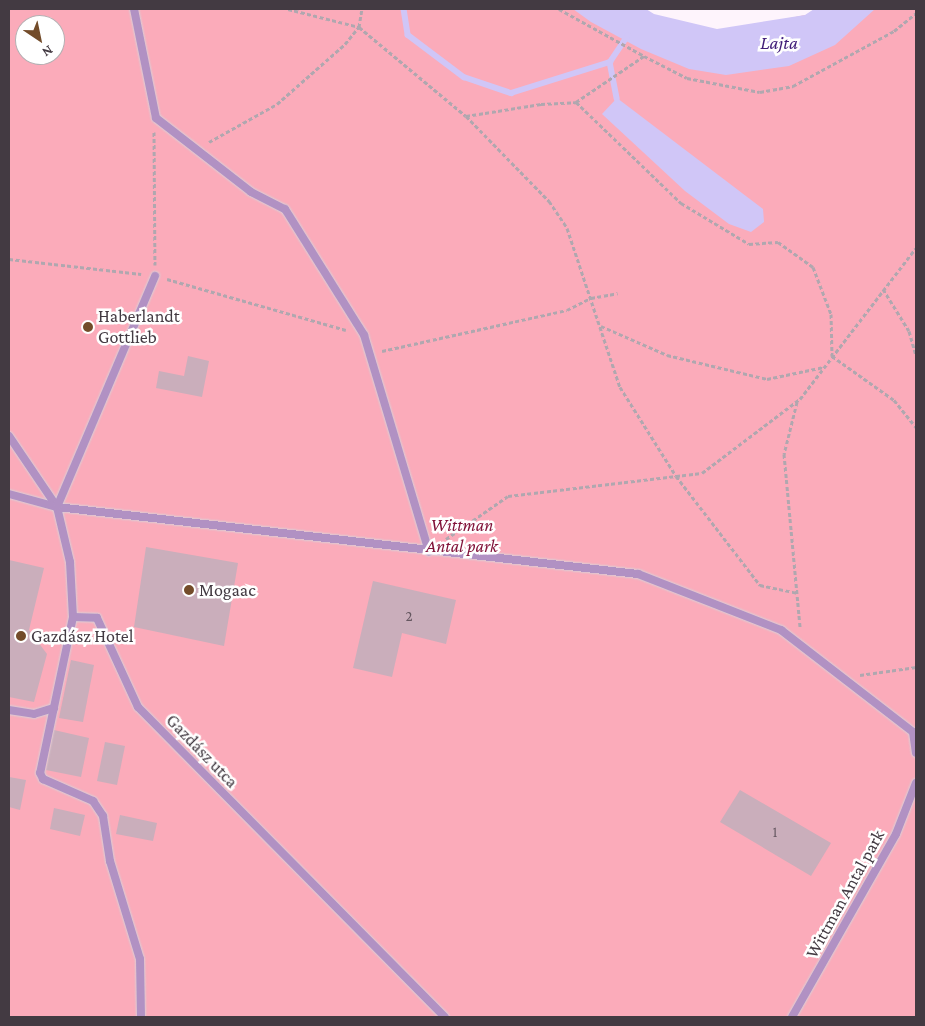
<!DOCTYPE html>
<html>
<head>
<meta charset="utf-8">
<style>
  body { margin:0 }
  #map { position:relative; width:925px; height:1026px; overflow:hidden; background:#fef4fc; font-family:"Crimson Pro",serif }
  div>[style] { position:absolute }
  .green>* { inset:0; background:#fbabba }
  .water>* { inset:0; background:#d0c6f7 }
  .stream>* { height:5.5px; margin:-2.75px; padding:0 2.75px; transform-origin:2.75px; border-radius:2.75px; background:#d0c6f7 }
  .building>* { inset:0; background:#caaebb }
  .path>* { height:3px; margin-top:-1.5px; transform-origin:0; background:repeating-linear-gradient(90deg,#b0a7af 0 4px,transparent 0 6.5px) }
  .roads { filter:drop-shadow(0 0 1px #d9cfd7) drop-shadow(0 0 1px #d9cfd7) }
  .service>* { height:8px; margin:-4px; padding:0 4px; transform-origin:4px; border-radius:4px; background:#b191c3 }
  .dots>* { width:14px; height:14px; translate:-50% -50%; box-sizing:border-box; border:2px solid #fff; border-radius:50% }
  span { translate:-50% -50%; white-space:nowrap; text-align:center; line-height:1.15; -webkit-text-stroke:5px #fff; paint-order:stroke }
  .number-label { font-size:15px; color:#655760 }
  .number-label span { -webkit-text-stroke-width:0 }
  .poi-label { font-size:18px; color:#433a42 }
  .left { translate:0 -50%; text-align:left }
  .park-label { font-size:18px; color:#811239; font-style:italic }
  .street-label { font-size:18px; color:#433a42 }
  .water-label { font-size:19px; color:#401d78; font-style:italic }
  .frame { position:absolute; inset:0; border:10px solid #433a42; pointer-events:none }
  .north { position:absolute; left:15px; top:15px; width:50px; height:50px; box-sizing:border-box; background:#fff; border:1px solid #b4b0b3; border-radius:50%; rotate:146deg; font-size:14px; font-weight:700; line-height:20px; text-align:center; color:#433a42 }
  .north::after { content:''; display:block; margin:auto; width:18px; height:22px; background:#734c2a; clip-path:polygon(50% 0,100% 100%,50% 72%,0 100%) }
</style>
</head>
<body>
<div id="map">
  <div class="green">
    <i style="clip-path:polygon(evenodd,9px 9px,644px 9px,692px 37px,836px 9px,916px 9px,916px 1017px,9px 1017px,9px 9px,25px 25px,55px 25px,55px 55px,25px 55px,25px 25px)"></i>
  </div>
  <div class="water">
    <i style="clip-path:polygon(573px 9px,646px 9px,654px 14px,717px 29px,805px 15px,814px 9px,875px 9px,835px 45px,789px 66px,726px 75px,689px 69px,641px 49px,591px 22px)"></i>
    <i style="clip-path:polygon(617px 98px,763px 209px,764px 222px,751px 232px,729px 224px,685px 191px,602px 114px)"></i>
  </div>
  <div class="stream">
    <i style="left:404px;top:9px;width:26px;rotate:81deg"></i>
    <i style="left:408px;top:35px;width:70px;rotate:36.9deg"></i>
    <i style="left:464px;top:77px;width:50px;rotate:18.8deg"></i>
    <i style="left:511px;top:93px;width:104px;rotate:-17.4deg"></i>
    <i style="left:610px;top:62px;width:32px;rotate:-56deg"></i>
    <i style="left:610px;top:62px;width:37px;rotate:79deg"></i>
  </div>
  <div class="building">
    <i style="clip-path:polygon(188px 356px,209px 361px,202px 397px,156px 388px,159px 371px,184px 376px)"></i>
    <i style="clip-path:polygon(146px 547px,238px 563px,224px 646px,134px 627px)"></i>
    <i style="clip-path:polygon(9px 560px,44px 568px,29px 630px,47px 654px,34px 702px,9px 697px)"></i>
    <i style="clip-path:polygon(373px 581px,456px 600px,446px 644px,402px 633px,392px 677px,353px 668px)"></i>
    <i style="clip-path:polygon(71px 660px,94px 665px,83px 722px,59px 718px)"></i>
    <i style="clip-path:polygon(54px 730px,89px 738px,81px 777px,46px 770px)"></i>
    <i style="clip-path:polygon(105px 742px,125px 746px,117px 785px,97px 781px)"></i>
    <i style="clip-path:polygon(9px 777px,26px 780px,20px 810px,9px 807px)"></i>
    <i style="clip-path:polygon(740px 790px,831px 843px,811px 876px,720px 822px)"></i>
    <i style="clip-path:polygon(54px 808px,85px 815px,80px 836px,50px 829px)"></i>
    <i style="clip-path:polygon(120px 815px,157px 823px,153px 841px,116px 834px)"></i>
  </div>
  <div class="path">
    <i style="left:288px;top:9px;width:73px;rotate:14.2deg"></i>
    <i style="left:359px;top:27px;width:139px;rotate:39.8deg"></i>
    <i style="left:466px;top:116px;width:119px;rotate:45.7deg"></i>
    <i style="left:549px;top:201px;width:32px;rotate:56deg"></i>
    <i style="left:567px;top:228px;width:168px;rotate:71.6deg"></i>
    <i style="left:620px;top:387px;width:105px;rotate:57.8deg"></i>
    <i style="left:676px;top:476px;width:138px;rotate:52.4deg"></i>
    <i style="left:760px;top:585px;width:38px;rotate:12deg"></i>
    <i style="left:559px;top:9px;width:97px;rotate:28.9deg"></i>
    <i style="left:576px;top:102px;width:146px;rotate:43.9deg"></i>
    <i style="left:681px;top:203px;width:79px;rotate:31.1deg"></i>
    <i style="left:749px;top:244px;width:29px;rotate:-4deg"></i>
    <i style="left:778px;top:242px;width:43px;rotate:35.5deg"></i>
    <i style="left:813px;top:267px;width:50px;rotate:69deg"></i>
    <i style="left:831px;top:314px;width:42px;rotate:88.6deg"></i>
    <i style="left:832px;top:356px;width:76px;rotate:35.4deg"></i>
    <i style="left:894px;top:400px;width:35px;rotate:51deg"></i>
    <i style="left:466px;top:116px;width:76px;rotate:-9.1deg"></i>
    <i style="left:541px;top:104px;width:35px;rotate:-3deg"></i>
    <i style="left:576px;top:102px;width:82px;rotate:-34.1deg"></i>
    <i style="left:644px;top:56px;width:48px;rotate:27.1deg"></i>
    <i style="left:687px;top:78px;width:74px;rotate:10.9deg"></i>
    <i style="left:760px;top:92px;width:34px;rotate:-10deg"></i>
    <i style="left:793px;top:86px;width:115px;rotate:-28.6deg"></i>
    <i style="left:894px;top:31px;width:28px;rotate:-39deg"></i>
    <i style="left:154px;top:132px;width:133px;rotate:89.6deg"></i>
    <i style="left:209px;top:142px;width:78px;rotate:-29.2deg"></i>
    <i style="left:277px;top:104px;width:91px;rotate:-41.4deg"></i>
    <i style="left:345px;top:44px;width:22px;rotate:-51deg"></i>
    <i style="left:359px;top:27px;width:18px;rotate:-81deg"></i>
    <i style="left:9px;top:259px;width:133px;rotate:6.5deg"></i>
    <i style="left:167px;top:279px;width:186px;rotate:15.9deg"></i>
    <i style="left:883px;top:289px;width:49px;rotate:58.2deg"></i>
    <i style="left:909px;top:331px;width:26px;rotate:74deg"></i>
    <i style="left:601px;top:326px;width:72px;rotate:23.7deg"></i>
    <i style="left:667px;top:355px;width:103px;rotate:13.5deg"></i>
    <i style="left:767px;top:379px;width:58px;rotate:-11.9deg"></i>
    <i style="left:382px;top:351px;width:189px;rotate:-12.5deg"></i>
    <i style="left:567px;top:310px;width:27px;rotate:-27deg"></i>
    <i style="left:591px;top:298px;width:27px;rotate:-10deg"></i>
    <i style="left:797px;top:402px;width:54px;rotate:104deg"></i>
    <i style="left:784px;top:454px;width:175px;rotate:84.7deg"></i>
    <i style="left:446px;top:539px;width:75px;rotate:-34.7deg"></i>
    <i style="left:508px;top:496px;width:195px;rotate:-6.8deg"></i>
    <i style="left:702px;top:473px;width:123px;rotate:-37.1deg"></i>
    <i style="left:800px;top:399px;width:190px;rotate:-52.5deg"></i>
    <i style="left:860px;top:675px;width:57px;rotate:-8.1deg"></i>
  </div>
  <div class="roads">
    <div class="service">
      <i style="left:134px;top:9px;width:111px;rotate:78.6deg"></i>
      <i style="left:156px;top:118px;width:120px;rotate:37.9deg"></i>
      <i style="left:251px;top:192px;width:38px;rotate:27deg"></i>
      <i style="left:285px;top:209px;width:149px;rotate:57.9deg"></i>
      <i style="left:364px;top:335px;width:226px;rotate:73.3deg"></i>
      <i style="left:9px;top:436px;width:86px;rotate:55.9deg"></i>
      <i style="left:57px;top:507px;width:57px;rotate:76.7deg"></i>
      <i style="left:70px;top:562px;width:55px;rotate:86.9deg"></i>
      <i style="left:73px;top:617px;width:24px;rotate:2deg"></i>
      <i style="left:97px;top:618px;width:98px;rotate:65.3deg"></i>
      <i style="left:138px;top:707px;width:436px;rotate:45.3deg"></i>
      <i style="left:9px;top:494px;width:50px;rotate:15.2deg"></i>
      <i style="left:57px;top:507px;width:585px;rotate:6.58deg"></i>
      <i style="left:638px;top:574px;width:154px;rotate:21.4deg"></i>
      <i style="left:781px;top:630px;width:167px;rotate:37.7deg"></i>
      <i style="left:913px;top:732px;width:21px;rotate:82deg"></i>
      <i style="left:57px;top:507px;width:251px;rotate:-67deg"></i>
      <i style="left:73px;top:617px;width:159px;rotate:101.9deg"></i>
      <i style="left:40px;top:773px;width:7px;rotate:63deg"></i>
      <i style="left:43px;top:779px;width:55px;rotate:23.7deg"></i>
      <i style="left:93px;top:801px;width:18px;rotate:56deg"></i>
      <i style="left:103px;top:816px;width:46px;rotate:81.2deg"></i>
      <i style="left:110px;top:861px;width:102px;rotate:73deg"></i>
      <i style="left:140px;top:959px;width:58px;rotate:89deg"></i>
      <i style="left:9px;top:710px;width:25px;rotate:9deg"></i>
      <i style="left:34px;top:714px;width:21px;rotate:-17deg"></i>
      <i style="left:792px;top:1017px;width:210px;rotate:-60.4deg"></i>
      <i style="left:896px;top:834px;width:55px;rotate:-68.6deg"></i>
    </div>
  </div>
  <div class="dots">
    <i style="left:88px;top:327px;background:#734c2a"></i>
    <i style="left:189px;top:590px;background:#734c2a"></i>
    <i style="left:21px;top:636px;background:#734c2a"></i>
  </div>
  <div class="number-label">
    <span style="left:409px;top:617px">2</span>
    <span style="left:775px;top:833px">1</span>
  </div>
  <div class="poi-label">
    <span class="left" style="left:98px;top:327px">Haberlandt<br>Gottlieb</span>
    <span class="left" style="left:199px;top:590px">Mogaac</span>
    <span class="left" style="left:31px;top:636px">Gazdász Hotel</span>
  </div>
  <div class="park-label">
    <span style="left:462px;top:536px">Wittman<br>Antal park</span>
  </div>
  <div class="street-label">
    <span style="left:202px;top:751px;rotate:46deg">Gazdász utca</span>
    <span style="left:845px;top:894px;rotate:-61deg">Wittman Antal park</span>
  </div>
  <div class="water-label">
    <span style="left:779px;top:43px">Lajta</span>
  </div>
  <div class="frame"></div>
  <div class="north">N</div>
</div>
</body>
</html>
